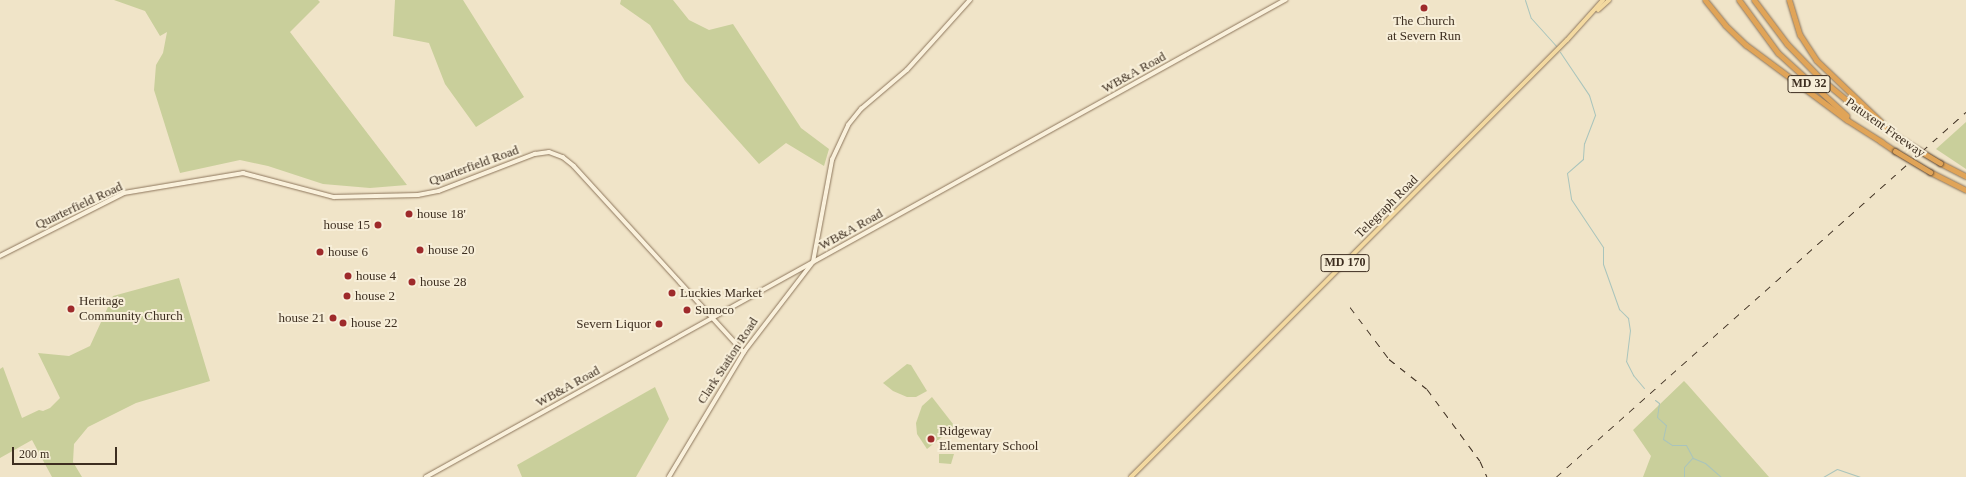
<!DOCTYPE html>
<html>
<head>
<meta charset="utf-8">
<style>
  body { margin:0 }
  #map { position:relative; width:1966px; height:477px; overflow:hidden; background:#f0e4c8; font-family:Georgia,serif }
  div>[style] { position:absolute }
  .green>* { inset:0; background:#c9cf9b }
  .stream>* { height:1px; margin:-0.5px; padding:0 0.5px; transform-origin:0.5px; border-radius:0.5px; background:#a9c4bc }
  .roads { filter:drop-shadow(0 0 1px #8d765c) drop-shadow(0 0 1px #8d765c) }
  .minor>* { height:3.5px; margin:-1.75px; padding:0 1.75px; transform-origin:1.75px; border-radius:1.75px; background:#faf1dc }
  .major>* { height:4px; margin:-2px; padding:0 2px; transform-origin:2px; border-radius:2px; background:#f3d9a0 }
  .highway>* { height:5px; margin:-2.5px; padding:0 2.5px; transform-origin:2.5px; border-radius:2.5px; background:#e0a458 }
  .rail>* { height:1px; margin-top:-0.5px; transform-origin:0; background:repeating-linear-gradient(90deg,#3d2e20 0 7px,transparent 0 14px) }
  .bridges { filter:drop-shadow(0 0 1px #5b4430) drop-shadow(0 0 1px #5b4430) }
  .highway-bridge>* { height:5px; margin:-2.5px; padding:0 2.5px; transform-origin:2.5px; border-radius:2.5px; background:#e0a458 }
  .dots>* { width:11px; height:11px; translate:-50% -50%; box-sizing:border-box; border:2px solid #f7eed8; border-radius:50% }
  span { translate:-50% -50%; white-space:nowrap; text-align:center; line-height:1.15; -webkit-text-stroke:4px #f7eed8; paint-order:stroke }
  .shield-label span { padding:1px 3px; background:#f7eed8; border:1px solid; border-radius:3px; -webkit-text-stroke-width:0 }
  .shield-label { font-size:12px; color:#3d2e20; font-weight:700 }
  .poi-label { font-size:13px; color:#3d2e20 }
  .left { translate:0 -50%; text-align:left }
  .right { translate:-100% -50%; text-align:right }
  .street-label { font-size:13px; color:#3d2e20 }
  .scale { position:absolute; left:12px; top:447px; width:105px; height:18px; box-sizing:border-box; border:2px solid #3d2e20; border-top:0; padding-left:5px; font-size:12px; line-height:14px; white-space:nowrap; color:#3d2e20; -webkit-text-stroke:3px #f7eed8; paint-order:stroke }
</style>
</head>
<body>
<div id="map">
  <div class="green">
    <i style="clip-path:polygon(114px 0,318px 0,320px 2px,290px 32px,407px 185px,370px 188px,323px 184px,268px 166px,240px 160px,180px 173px,154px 90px,156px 65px,163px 53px,167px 32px,160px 36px,145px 11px)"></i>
    <i style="clip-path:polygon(395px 0,463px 0,524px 97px,476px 127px,445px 84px,429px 43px,393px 36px)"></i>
    <i style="clip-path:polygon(621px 0,673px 0,689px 20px,709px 30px,733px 24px,801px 128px,829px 149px,824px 166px,786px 143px,759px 164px,685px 81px,650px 25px,620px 4px)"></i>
    <i style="clip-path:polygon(1966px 122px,1966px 169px,1936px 149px)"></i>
    <i style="clip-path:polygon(179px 278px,210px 381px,136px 403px,88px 427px,74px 444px,73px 462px,82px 477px,52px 477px,32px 440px,0 458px,0 369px,3px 367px,22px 418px,39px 410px,43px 411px,50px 408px,60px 398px,38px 353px,69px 356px,90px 346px,113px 296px)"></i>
    <i style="clip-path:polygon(907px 364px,911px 365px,927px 391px,916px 397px,907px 397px,893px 391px,883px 383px)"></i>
    <i style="clip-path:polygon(1684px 381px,1687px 384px,1769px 477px,1643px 477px,1651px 456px,1633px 430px)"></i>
    <i style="clip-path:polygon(655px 387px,669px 419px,636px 477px,522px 477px,517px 465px)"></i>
    <i style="clip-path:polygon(932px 397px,953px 424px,953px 428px,927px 449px,917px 434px,916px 423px,922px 406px)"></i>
    <i style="clip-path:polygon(939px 454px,954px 454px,951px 464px,939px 463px)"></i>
  </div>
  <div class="stream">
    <i style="left:1525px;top:0;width:19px;rotate:72deg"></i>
    <i style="left:1531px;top:18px;width:39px;rotate:48deg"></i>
    <i style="left:1560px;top:52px;width:52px;rotate:56deg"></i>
    <i style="left:1589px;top:95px;width:21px;rotate:73deg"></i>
    <i style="left:1595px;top:115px;width:30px;rotate:111deg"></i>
    <i style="left:1584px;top:143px;width:16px;rotate:94deg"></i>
    <i style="left:1583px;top:159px;width:21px;rotate:139deg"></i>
    <i style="left:1567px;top:173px;width:26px;rotate:81deg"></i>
    <i style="left:1571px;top:199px;width:58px;rotate:56.3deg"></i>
    <i style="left:1603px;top:247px;width:17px;rotate:90deg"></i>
    <i style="left:1603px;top:264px;width:48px;rotate:70.4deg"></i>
    <i style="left:1619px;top:309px;width:13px;rotate:45deg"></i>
    <i style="left:1628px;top:318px;width:12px;rotate:81deg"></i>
    <i style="left:1630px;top:330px;width:31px;rotate:97deg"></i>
    <i style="left:1626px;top:361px;width:16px;rotate:63deg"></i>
    <i style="left:1633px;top:375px;width:17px;rotate:50deg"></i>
    <i style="left:1655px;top:400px;width:5px;rotate:37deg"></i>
    <i style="left:1659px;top:403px;width:14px;rotate:98deg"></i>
    <i style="left:1657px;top:417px;width:12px;rotate:42deg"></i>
    <i style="left:1666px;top:425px;width:14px;rotate:102deg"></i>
    <i style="left:1663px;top:439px;width:11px;rotate:34deg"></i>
    <i style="left:1672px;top:445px;width:14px"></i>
    <i style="left:1686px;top:445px;width:15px;rotate:62deg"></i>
    <i style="left:1693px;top:458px;width:13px;rotate:23deg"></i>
    <i style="left:1705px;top:463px;width:21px;rotate:41deg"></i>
    <i style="left:1684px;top:477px;width:10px;rotate:-90deg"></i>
    <i style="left:1684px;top:467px;width:12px;rotate:-48deg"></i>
    <i style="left:1823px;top:477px;width:16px;rotate:-30deg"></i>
    <i style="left:1837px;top:469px;width:24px;rotate:19deg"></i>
  </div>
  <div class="roads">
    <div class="minor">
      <i style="left:0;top:256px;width:139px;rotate:-26.9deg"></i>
      <i style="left:124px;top:193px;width:121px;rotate:-9.5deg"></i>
      <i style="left:243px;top:173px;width:94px;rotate:14.8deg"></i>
      <i style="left:334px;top:197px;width:84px;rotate:-1.4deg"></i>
      <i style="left:418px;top:195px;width:21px;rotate:-11deg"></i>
      <i style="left:439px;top:191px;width:103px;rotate:-21.1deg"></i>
      <i style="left:535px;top:154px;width:14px;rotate:-8deg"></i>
      <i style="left:549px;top:152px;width:15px;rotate:20deg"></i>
      <i style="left:563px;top:157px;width:14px;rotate:39deg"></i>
      <i style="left:574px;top:166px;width:252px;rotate:47.6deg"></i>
      <i style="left:426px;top:477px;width:983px;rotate:-29.04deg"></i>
      <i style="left:669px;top:477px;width:146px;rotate:-59deg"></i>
      <i style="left:744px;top:352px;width:113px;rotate:-52.5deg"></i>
      <i style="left:813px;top:262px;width:104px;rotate:-79.4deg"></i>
      <i style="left:832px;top:160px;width:38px;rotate:-65deg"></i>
      <i style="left:848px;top:125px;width:21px;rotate:-51deg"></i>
      <i style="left:861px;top:109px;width:60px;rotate:-40.3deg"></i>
      <i style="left:907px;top:70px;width:94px;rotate:-48deg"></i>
    </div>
    <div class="major">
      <i style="left:1598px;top:10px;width:15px;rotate:-42deg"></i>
      <i style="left:1131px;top:477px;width:617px;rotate:-45.07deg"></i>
      <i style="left:1567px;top:40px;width:54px;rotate:-48deg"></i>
    </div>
    <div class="highway">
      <i style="left:1705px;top:0;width:32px;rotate:51deg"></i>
      <i style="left:1725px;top:25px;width:29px;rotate:44deg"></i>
      <i style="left:1746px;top:45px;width:126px;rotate:36.6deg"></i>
      <i style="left:1847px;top:120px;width:41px;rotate:32.2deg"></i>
      <i style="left:1739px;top:0;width:66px;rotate:53.7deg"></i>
      <i style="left:1778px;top:53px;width:93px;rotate:42.4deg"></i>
      <i style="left:1754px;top:0;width:55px;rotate:53.1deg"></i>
      <i style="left:1787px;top:44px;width:47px;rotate:45.9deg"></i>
      <i style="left:1820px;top:78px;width:47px;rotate:39.8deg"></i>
      <i style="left:1856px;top:108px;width:60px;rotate:34.8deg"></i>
      <i style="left:1789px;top:0;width:37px;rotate:73deg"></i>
      <i style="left:1800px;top:35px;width:30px;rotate:57deg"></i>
      <i style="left:1816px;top:60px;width:91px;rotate:43.7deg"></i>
      <i style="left:1880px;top:141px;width:18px;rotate:34deg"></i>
      <i style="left:1940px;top:163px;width:29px;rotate:27deg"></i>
      <i style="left:1930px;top:172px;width:40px;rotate:26.6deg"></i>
    </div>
  </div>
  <div class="rail">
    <i style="left:1350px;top:307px;width:65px;rotate:53.1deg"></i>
    <i style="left:1389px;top:359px;width:48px;rotate:38.3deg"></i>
    <i style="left:1427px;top:389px;width:89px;rotate:53.6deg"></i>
    <i style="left:1480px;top:461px;width:17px;rotate:66deg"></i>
    <i style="left:1556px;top:477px;width:549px;rotate:-41.68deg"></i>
  </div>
  <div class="bridges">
    <div class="highway-bridge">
      <i style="left:1905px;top:142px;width:41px;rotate:31deg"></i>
      <i style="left:1895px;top:151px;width:41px;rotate:31deg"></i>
    </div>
  </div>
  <div class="dots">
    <i style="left:1424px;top:8px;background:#9e2a2b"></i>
    <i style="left:409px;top:214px;background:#9e2a2b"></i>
    <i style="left:378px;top:225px;background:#9e2a2b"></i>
    <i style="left:420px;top:250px;background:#9e2a2b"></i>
    <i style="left:320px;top:252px;background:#9e2a2b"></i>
    <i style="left:348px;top:276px;background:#9e2a2b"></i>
    <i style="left:412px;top:282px;background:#9e2a2b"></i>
    <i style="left:672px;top:293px;background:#9e2a2b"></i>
    <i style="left:347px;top:296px;background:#9e2a2b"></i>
    <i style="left:71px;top:309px;background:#9e2a2b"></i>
    <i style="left:687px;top:310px;background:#9e2a2b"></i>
    <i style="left:333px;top:318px;background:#9e2a2b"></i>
    <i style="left:343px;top:323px;background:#9e2a2b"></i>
    <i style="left:659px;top:324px;background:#9e2a2b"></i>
    <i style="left:931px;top:439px;background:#9e2a2b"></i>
  </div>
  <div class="shield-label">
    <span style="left:1809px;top:84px">MD 32</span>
    <span style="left:1345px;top:263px">MD 170</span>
  </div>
  <div class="poi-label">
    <span style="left:1424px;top:29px">The Church<br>at Severn Run</span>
    <span class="left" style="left:417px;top:214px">house 18'</span>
    <span class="right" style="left:370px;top:225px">house 15</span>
    <span class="left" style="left:428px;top:250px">house 20</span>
    <span class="left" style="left:328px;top:252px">house 6</span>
    <span class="left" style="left:356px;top:276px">house 4</span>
    <span class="left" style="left:420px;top:282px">house 28</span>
    <span class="left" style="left:680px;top:293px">Luckies Market</span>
    <span class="left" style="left:355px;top:296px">house 2</span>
    <span class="left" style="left:79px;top:309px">Heritage<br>Community Church</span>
    <span class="left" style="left:695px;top:310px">Sunoco</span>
    <span class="right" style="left:325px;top:318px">house 21</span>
    <span class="left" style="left:351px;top:323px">house 22</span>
    <span class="right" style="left:651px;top:324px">Severn Liquor</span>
    <span class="left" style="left:939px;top:439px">Ridgeway<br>Elementary School</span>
  </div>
  <div class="street-label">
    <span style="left:1134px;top:73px;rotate:-29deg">WB&amp;A Road</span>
    <span style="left:1885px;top:128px;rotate:35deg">Patuxent Freeway</span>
    <span style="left:474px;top:166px;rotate:-20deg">Quarterfield Road</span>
    <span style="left:79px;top:206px;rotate:-25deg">Quarterfield Road</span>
    <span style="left:1387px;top:207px;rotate:-45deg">Telegraph Road</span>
    <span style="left:851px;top:230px;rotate:-29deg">WB&amp;A Road</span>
    <span style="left:728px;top:361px;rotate:-57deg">Clark Station Road</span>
    <span style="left:568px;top:387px;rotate:-29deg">WB&amp;A Road</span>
  </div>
  <div class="scale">200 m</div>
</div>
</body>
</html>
